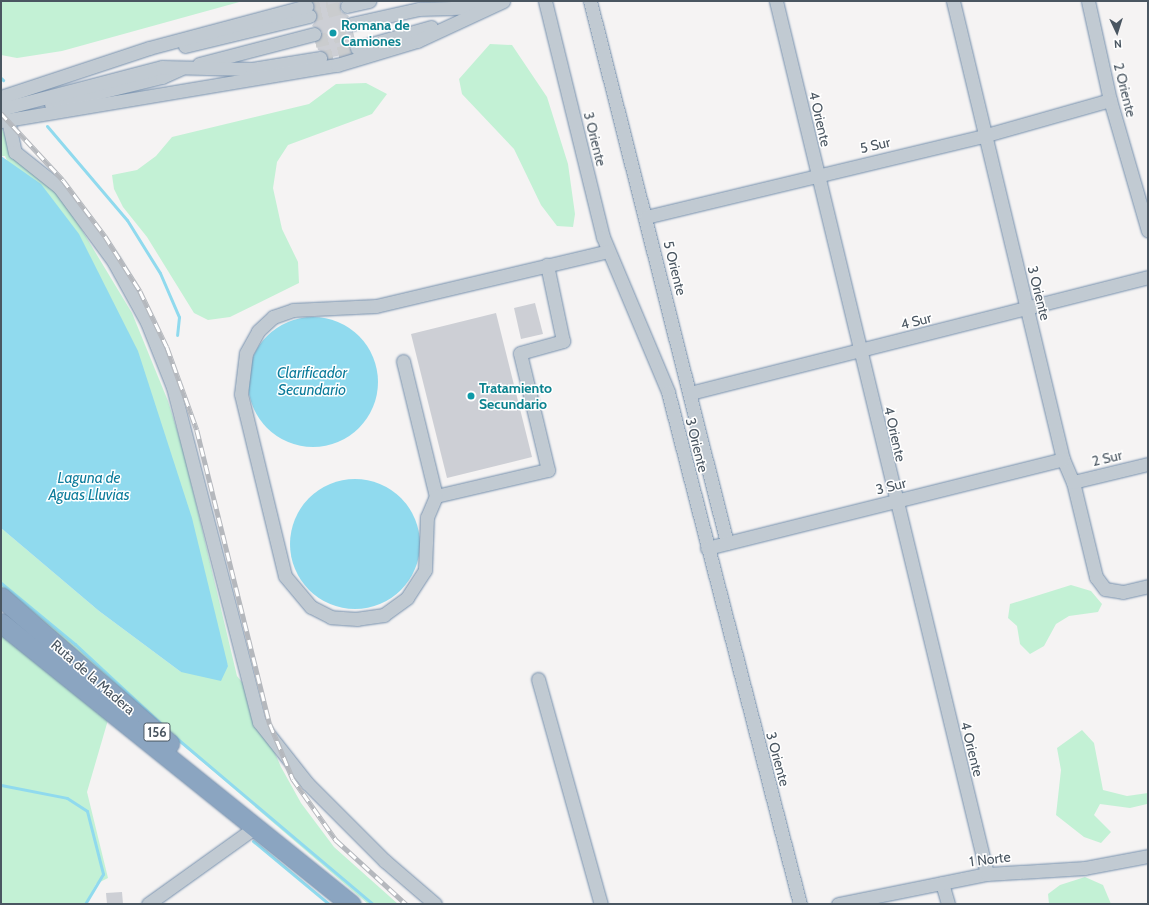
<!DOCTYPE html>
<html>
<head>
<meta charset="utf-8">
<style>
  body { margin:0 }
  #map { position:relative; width:1149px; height:905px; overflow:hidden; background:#f5f3f3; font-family:Cabin,sans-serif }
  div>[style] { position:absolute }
  .green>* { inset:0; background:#c3f1d5 }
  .water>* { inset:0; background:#90daee }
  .round { border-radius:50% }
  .stream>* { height:3px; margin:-1.5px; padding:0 1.5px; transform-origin:1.5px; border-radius:1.5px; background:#90daee }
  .building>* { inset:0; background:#cdcfd5 }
  .minor-tunnel>* { height:13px; margin-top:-6.5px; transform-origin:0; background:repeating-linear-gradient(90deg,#caccce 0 13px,transparent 0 19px) }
  .roads { filter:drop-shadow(0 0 1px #7690ad) drop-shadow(0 0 1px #7690ad) }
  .minor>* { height:13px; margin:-6.5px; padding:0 6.5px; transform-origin:6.5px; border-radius:6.5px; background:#c1cad2 }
  .highway>* { height:19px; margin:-9.5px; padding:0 9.5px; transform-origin:9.5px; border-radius:9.5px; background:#8ba5c1 }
  .rail>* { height:4.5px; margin-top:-2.25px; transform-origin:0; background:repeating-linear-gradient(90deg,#fff 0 9px,#b5b8bd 0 18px); box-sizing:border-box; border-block:1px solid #b5b8bd }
  .dots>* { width:11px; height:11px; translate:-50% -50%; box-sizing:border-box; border:2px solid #fff; border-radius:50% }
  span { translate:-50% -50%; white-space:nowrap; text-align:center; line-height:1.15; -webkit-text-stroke:3px #fff; paint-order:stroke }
  .shield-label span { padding:1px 3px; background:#fff; border:1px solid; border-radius:3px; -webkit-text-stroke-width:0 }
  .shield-label { font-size:13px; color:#4a5661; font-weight:700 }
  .culture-label { font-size:14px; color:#0d838f; font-weight:700 }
  .left { translate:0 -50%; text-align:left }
  .street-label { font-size:14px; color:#4a5661 }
  .water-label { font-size:15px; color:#0c7c9b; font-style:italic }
  .frame { position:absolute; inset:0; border:2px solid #4a5661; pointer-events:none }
  .north { position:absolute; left:1097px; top:12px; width:40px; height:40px; -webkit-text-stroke:3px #fff; paint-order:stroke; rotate:176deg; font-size:11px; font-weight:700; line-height:16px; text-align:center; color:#4a5661 }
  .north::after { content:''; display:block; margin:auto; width:14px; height:18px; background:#4a5661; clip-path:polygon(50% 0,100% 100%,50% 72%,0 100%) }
</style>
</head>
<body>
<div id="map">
  <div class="green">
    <i style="clip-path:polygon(1px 1px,243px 1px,62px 51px,17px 58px,1px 55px)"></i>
    <i style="clip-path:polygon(490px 44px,512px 45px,547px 97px,568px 164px,575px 214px,573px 227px,557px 226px,541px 205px,514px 149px,462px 94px,459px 79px)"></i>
    <i style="clip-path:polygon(366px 83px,387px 94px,372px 114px,288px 145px,277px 162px,273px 188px,282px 229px,298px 262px,299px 283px,230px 317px,208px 320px,194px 313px,147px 237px,123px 207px,114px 189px,112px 175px,137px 170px,156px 156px,172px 137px,309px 104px,336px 84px)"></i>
    <i style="clip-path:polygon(1px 125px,12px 155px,53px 188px,68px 207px,132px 313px,168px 401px,183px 449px,237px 676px,246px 687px,281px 767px,301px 803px,334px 847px,398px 904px,368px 904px,1px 589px,1px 528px,99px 611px,181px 672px,228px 666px,5px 156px,1px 156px)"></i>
    <i style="clip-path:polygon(1071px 585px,1091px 591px,1102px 604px,1098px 612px,1069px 616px,1056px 624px,1044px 646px,1030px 654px,1020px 644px,1017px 626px,1008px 618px,1010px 604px)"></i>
    <i style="clip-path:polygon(1px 634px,108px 720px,87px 792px,108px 878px,96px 884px,85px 904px,1px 904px)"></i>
    <i style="clip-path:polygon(1082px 730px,1094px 743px,1103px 790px,1127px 796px,1148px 793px,1147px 804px,1130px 808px,1100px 804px,1094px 815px,1111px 832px,1101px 843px,1084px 837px,1056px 815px,1061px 770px,1057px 748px)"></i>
    <i style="clip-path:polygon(1085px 877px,1103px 885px,1111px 904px,1049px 904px,1048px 894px,1060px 885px)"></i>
  </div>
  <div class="water">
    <i style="clip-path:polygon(1px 156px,41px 184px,79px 234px,138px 351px,192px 518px,228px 666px,221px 681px,181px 672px,99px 611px,1px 528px)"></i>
    <i class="round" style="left:248px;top:317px;width:130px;height:130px"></i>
    <i class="round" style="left:290px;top:479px;width:130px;height:130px"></i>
  </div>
  <div class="stream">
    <i style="left:1px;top:78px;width:3px;rotate:45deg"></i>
    <i style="left:47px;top:126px;width:123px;rotate:49.6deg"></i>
    <i style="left:127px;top:220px;width:62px;rotate:58.1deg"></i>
    <i style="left:160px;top:273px;width:48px;rotate:66.6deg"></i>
    <i style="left:179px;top:317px;width:18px;rotate:96deg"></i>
    <i style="left:1px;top:583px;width:96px;rotate:39.5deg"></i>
    <i style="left:75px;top:644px;width:116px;rotate:42.9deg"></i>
    <i style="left:174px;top:736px;width:260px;rotate:40.2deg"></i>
    <i style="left:1px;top:785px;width:67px;rotate:11.1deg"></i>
    <i style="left:67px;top:798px;width:24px;rotate:33deg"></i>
    <i style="left:87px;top:811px;width:65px;rotate:75.7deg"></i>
    <i style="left:103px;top:874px;width:35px;rotate:121deg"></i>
    <i style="left:253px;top:841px;width:99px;rotate:39.7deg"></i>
  </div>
  <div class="building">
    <i style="clip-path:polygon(313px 1px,341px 1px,341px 11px,349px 16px,343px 26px,353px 32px,355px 40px,349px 46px,351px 53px,328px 58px,326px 53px,318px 50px,316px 42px,322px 32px,312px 26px,317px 18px)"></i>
    <i style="clip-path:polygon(535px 303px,543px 334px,521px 339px,514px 308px)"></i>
    <i style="clip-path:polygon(496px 313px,532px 457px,447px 478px,411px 334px)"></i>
    <i style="clip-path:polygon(122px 892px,123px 904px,107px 904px,106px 893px)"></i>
  </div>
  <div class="minor-tunnel">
    <i style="left:307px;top:6px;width:21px;rotate:-14deg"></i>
    <i style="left:309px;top:16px;width:39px;rotate:-15deg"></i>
    <i style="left:315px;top:41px;width:39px;rotate:-13deg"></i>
    <i style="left:320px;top:58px;width:38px;rotate:-15deg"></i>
  </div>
  <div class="roads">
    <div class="minor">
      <i style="left:545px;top:1px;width:243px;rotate:76.2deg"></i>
      <i style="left:603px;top:237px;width:168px;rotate:67.2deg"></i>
      <i style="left:668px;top:392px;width:529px;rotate:75.54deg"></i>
      <i style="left:590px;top:1px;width:559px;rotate:75.81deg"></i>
      <i style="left:776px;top:1px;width:898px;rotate:76.41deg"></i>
      <i style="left:953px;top:1px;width:471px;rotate:76.5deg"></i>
      <i style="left:1063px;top:459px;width:25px;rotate:67deg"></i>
      <i style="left:1073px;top:482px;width:98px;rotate:76.4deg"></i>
      <i style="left:1096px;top:577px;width:15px;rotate:53deg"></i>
      <i style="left:1105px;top:589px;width:18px;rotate:9deg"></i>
      <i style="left:1123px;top:592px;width:26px;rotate:-13deg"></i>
      <i style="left:1088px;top:1px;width:101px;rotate:77.5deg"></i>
      <i style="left:1110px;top:100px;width:136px;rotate:73.8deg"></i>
      <i style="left:347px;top:6px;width:23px;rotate:-13deg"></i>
      <i style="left:351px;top:24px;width:70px;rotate:-12.4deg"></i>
      <i style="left:419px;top:9px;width:65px;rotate:-1.8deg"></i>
      <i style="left:185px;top:46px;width:128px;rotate:-13.6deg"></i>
      <i style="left:357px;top:48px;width:77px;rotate:-15.8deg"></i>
      <i style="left:199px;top:64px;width:119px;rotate:-14.6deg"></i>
      <i style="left:1px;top:97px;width:156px;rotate:-18.3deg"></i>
      <i style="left:149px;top:48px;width:163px;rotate:-14.9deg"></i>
      <i style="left:51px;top:104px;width:114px;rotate:-13.7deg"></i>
      <i style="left:162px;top:77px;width:20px;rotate:-24deg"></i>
      <i style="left:1px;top:109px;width:166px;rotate:-14.6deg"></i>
      <i style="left:162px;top:67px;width:90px;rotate:1.3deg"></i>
      <i style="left:252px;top:69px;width:69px;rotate:-9.2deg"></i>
      <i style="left:8px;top:120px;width:33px;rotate:78deg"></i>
      <i style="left:15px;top:152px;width:56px;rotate:38.5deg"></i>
      <i style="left:59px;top:187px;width:93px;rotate:53.7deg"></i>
      <i style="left:114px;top:262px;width:68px;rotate:61.2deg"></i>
      <i style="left:147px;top:322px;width:70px;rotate:68.2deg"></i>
      <i style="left:173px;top:387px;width:346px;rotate:75.6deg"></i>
      <i style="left:259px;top:722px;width:78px;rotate:51.8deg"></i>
      <i style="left:307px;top:783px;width:110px;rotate:45deg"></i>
      <i style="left:385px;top:861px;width:66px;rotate:40.7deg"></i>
      <i style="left:1px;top:121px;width:341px;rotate:-9.5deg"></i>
      <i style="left:337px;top:65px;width:84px;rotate:-16.7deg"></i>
      <i style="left:417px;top:41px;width:95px;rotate:-24.9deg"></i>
      <i style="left:646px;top:217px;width:347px;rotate:-13.5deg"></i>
      <i style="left:983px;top:136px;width:132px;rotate:-15.8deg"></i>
      <i style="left:403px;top:361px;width:139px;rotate:76.3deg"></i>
      <i style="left:436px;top:496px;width:115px;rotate:-13.1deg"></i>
      <i style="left:548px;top:470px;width:120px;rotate:-103.5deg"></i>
      <i style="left:520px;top:353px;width:45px;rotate:-15.6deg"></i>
      <i style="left:563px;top:341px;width:78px;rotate:-101.9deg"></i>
      <i style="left:690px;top:393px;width:472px;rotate:-14.2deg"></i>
      <i style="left:1073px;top:482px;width:77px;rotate:-13.5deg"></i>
      <i style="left:436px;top:496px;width:23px;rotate:113deg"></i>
      <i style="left:427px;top:517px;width:53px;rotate:92.2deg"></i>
      <i style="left:425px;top:570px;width:33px;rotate:123deg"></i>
      <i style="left:407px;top:598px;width:29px;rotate:144deg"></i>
      <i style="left:384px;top:615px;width:27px;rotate:172deg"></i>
      <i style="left:357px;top:619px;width:26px;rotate:-176deg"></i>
      <i style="left:331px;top:617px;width:22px;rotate:-153deg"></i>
      <i style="left:311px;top:607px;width:40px;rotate:-130deg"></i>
      <i style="left:285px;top:576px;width:187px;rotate:-103.6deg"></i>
      <i style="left:241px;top:394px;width:41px;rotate:-83deg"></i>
      <i style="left:246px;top:353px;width:25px;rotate:-61deg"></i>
      <i style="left:258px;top:331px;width:21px;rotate:-43deg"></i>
      <i style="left:273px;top:317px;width:21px;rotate:-19deg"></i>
      <i style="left:293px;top:310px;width:83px;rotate:-2.8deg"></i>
      <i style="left:376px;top:306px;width:238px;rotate:-13.3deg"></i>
      <i style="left:707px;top:548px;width:367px;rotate:-14deg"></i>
      <i style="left:538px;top:679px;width:234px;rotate:74.4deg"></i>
      <i style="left:942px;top:883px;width:22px;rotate:74deg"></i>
      <i style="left:148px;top:904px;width:130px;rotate:-35.6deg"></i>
      <i style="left:838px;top:904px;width:152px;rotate:-11.4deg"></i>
      <i style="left:987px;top:874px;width:98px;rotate:-3.5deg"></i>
      <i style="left:1085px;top:868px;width:64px;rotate:-10.8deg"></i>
    </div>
    <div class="highway">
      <i style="left:1px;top:597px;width:223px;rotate:41deg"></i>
      <i style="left:1px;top:623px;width:449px;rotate:38.8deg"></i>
    </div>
  </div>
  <div class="rail">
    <i style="left:1px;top:113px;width:91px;rotate:47.2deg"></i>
    <i style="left:63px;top:180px;width:70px;rotate:53.1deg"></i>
    <i style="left:105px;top:236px;width:65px;rotate:57.5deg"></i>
    <i style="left:140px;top:291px;width:62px;rotate:64.3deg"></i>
    <i style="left:167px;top:347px;width:88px;rotate:70.1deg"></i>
    <i style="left:197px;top:430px;width:303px;rotate:76.1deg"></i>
    <i style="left:270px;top:724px;width:60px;rotate:67.3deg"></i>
    <i style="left:293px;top:779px;width:75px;rotate:54.8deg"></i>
    <i style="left:336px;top:840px;width:95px;rotate:42.4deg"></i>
  </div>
  <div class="dots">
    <i style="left:333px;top:33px;background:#0f9aa8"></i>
    <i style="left:471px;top:396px;background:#0f9aa8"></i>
  </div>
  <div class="shield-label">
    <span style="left:157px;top:732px">156</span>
  </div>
  <div class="culture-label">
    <span class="left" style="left:341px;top:33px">Romana de<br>Camiones</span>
    <span class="left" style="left:479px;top:396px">Tratamiento<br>Secundario</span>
  </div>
  <div class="street-label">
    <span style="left:1125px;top:90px;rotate:76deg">2 Oriente</span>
    <span style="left:820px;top:119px;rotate:77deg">4 Oriente</span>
    <span style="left:595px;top:139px;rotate:76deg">3 Oriente</span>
    <span style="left:875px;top:145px;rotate:-13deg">5 Sur</span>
    <span style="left:675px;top:268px;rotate:76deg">5 Oriente</span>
    <span style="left:1039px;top:293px;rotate:76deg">3 Oriente</span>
    <span style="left:916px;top:321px;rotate:-14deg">4 Sur</span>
    <span style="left:895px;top:434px;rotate:77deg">4 Oriente</span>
    <span style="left:697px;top:445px;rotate:76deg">3 Oriente</span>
    <span style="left:1107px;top:458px;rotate:-13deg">2 Sur</span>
    <span style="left:891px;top:486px;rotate:-14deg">3 Sur</span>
    <span style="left:93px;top:677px;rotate:41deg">Ruta de la Madera</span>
    <span style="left:972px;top:749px;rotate:76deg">4 Oriente</span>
    <span style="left:778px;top:759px;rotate:75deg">3 Oriente</span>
    <span style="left:990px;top:859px;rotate:-7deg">1 Norte</span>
  </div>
  <div class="water-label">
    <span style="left:312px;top:382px">Clarificador<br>Secundario</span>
    <span style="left:89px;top:487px">Laguna de<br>Aguas Lluvias</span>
  </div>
  <div class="frame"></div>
  <div class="north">N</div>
</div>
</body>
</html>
